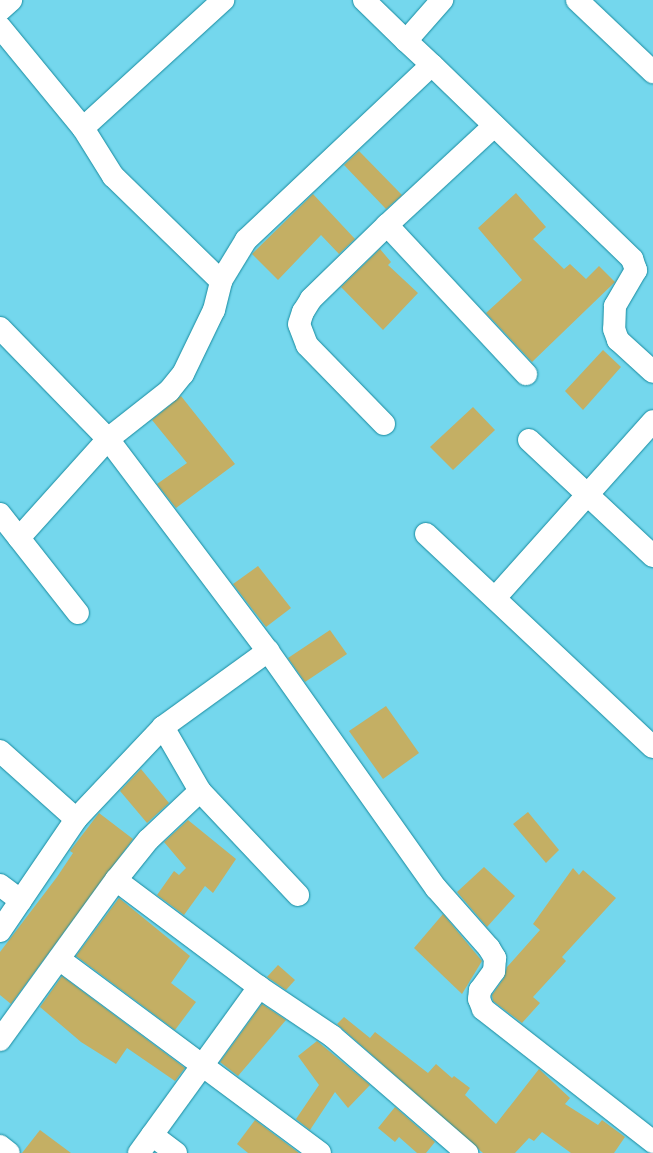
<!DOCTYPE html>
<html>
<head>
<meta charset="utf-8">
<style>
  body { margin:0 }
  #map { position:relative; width:653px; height:1153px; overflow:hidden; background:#74d7ed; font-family:Ubuntu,sans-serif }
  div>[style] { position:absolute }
  .building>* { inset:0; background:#c4af64 }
  .roads { filter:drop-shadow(0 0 1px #178a9f) drop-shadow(0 0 1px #178a9f) }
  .minor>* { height:22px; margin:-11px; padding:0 11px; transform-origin:11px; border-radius:11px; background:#fff }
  span { translate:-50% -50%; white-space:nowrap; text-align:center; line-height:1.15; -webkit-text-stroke:3px #82e5fb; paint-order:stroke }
</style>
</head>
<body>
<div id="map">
  <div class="building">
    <i style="clip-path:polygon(359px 151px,402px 195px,386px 209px,344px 165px)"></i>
    <i style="clip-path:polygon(516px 193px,546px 227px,533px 239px,564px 269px,570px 264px,586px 279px,599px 266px,615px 282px,532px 362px,486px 313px,522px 280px,478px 228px)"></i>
    <i style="clip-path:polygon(313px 194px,355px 239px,339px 254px,321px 235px,278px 280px,252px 254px)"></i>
    <i style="clip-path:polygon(380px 249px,391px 262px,388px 265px,418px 293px,383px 330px,341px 287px)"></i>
    <i style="clip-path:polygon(603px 350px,621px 367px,583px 410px,565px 391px)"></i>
    <i style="clip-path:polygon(181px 396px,235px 464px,176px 508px,157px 484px,187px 463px,152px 420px)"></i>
    <i style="clip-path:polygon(473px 407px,495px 430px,453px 470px,430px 447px)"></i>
    <i style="clip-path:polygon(258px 566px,291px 608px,266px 627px,233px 584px)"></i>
    <i style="clip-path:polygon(330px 630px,347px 654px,305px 682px,288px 658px)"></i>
    <i style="clip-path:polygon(386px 706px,419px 753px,383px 779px,349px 731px)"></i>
    <i style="clip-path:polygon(141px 769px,169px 803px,147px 823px,120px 791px)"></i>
    <i style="clip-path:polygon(528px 812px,559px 850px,546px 863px,513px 824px)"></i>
    <i style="clip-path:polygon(99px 813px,133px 839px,11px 1004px,0 995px,0 952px,57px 877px,73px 853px,70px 851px)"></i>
    <i style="clip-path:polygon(188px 820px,236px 859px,213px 893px,205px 886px,184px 915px,157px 895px,174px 871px,179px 875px,186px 868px,164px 842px)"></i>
    <i style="clip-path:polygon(484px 867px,515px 896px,487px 927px,457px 892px)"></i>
    <i style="clip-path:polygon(573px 868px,579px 875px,583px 870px,616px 898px,562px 957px,566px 961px,533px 997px,540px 1003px,522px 1023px,493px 1001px,492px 995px,504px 978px,507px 967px,540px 930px,533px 924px)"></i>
    <i style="clip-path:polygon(119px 898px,190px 956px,171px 983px,196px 1002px,175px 1030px,76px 956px)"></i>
    <i style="clip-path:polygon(443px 914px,482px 961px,462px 994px,414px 948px)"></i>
    <i style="clip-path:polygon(278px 965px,295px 980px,286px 990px,267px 977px)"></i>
    <i style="clip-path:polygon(62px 976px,185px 1068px,175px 1081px,127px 1048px,116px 1064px,81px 1042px,40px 1007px)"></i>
    <i style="clip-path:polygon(262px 1004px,286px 1020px,238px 1076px,220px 1062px)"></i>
    <i style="clip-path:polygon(344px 1017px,370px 1038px,375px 1032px,428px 1073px,436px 1064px,452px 1078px,454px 1076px,470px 1088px,465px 1095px,496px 1124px,539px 1069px,570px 1098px,565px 1104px,598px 1125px,602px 1120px,625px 1137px,614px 1153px,571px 1153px,542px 1132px,534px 1141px,529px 1138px,515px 1153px,483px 1153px,337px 1024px)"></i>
    <i style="clip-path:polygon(317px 1041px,370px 1085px,348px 1108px,335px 1092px,310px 1130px,296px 1119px,319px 1085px,298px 1056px)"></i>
    <i style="clip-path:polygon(395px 1107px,435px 1142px,426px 1153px,417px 1153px,399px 1137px,395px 1142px,378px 1128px)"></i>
    <i style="clip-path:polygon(255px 1120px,299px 1153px,248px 1153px,237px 1144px)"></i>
    <i style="clip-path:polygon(40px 1130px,71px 1153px,22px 1153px)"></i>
  </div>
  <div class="roads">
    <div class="minor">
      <i style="left:364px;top:0;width:59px;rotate:44.3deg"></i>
      <i style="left:577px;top:0;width:105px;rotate:43.5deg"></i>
      <i style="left:0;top:10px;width:15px;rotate:-42deg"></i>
      <i style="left:0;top:27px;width:131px;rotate:50.6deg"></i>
      <i style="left:83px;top:128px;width:57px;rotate:58deg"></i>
      <i style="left:113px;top:176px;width:151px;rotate:44.2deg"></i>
      <i style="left:432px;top:65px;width:35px;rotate:-137deg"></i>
      <i style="left:406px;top:41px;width:55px;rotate:-48.7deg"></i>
      <i style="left:83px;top:128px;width:190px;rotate:-42.4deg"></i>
      <i style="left:387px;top:225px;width:204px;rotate:47deg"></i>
      <i style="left:0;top:328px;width:155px;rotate:45.8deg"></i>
      <i style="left:108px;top:439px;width:78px;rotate:-38.2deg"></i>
      <i style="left:169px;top:391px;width:22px;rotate:-51deg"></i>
      <i style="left:183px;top:374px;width:71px;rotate:-64.2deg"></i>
      <i style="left:214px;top:310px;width:30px;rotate:-76deg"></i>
      <i style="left:221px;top:281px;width:48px;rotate:-58.6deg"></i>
      <i style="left:246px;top:240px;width:255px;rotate:-43.3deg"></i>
      <i style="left:432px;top:65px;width:279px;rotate:44.1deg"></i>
      <i style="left:632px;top:259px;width:12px;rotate:70deg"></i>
      <i style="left:636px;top:270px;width:42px;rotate:120.3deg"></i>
      <i style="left:615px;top:306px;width:23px;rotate:92deg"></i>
      <i style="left:614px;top:329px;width:12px;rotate:70deg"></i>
      <i style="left:618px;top:340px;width:47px;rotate:42.4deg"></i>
      <i style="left:384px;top:424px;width:110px;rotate:-134.3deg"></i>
      <i style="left:307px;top:345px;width:22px;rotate:-111deg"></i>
      <i style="left:299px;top:324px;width:13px;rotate:-72deg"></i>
      <i style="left:303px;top:312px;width:15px;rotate:-58deg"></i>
      <i style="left:311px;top:299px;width:106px;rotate:-44.2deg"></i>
      <i style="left:387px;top:225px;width:146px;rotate:-42.8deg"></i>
      <i style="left:529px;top:440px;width:170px;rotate:43.1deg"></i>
      <i style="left:0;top:514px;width:126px;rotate:51.8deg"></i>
      <i style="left:426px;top:534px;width:311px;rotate:43.2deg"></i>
      <i style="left:19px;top:538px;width:133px;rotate:-48deg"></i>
      <i style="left:108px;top:439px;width:266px;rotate:53deg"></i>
      <i style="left:268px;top:651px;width:291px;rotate:54.7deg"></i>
      <i style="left:436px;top:888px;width:80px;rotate:48.5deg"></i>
      <i style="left:489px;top:948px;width:12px;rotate:59deg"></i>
      <i style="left:495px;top:958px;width:13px;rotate:94deg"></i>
      <i style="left:494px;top:971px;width:24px;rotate:126deg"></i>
      <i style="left:480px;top:990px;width:9px;rotate:96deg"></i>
      <i style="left:479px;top:999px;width:11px;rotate:68deg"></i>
      <i style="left:483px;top:1009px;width:216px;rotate:38deg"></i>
      <i style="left:495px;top:598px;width:237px;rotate:-48.2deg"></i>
      <i style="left:163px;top:727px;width:130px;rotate:-35.9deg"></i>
      <i style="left:0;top:751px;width:102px;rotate:41.8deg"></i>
      <i style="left:200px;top:791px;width:143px;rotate:46.7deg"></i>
      <i style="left:0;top:885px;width:26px;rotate:37deg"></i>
      <i style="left:0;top:931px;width:135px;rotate:-55.8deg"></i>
      <i style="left:76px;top:819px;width:127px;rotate:-46.6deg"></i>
      <i style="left:163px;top:727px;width:74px;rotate:60deg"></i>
      <i style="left:200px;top:791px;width:71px;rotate:136.7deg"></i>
      <i style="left:148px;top:840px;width:51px;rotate:128.7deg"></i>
      <i style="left:116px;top:880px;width:179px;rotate:36.8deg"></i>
      <i style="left:259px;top:987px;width:88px;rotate:33.9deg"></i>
      <i style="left:332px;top:1036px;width:179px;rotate:40.9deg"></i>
      <i style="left:59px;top:959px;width:325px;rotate:36.6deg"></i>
      <i style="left:0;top:1040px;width:198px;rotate:-54.1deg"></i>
      <i style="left:152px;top:1135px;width:30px;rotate:37deg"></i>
      <i style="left:0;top:1146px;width:11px;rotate:38deg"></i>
      <i style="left:139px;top:1153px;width:205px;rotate:-54.1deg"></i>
    </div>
  </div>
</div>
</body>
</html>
